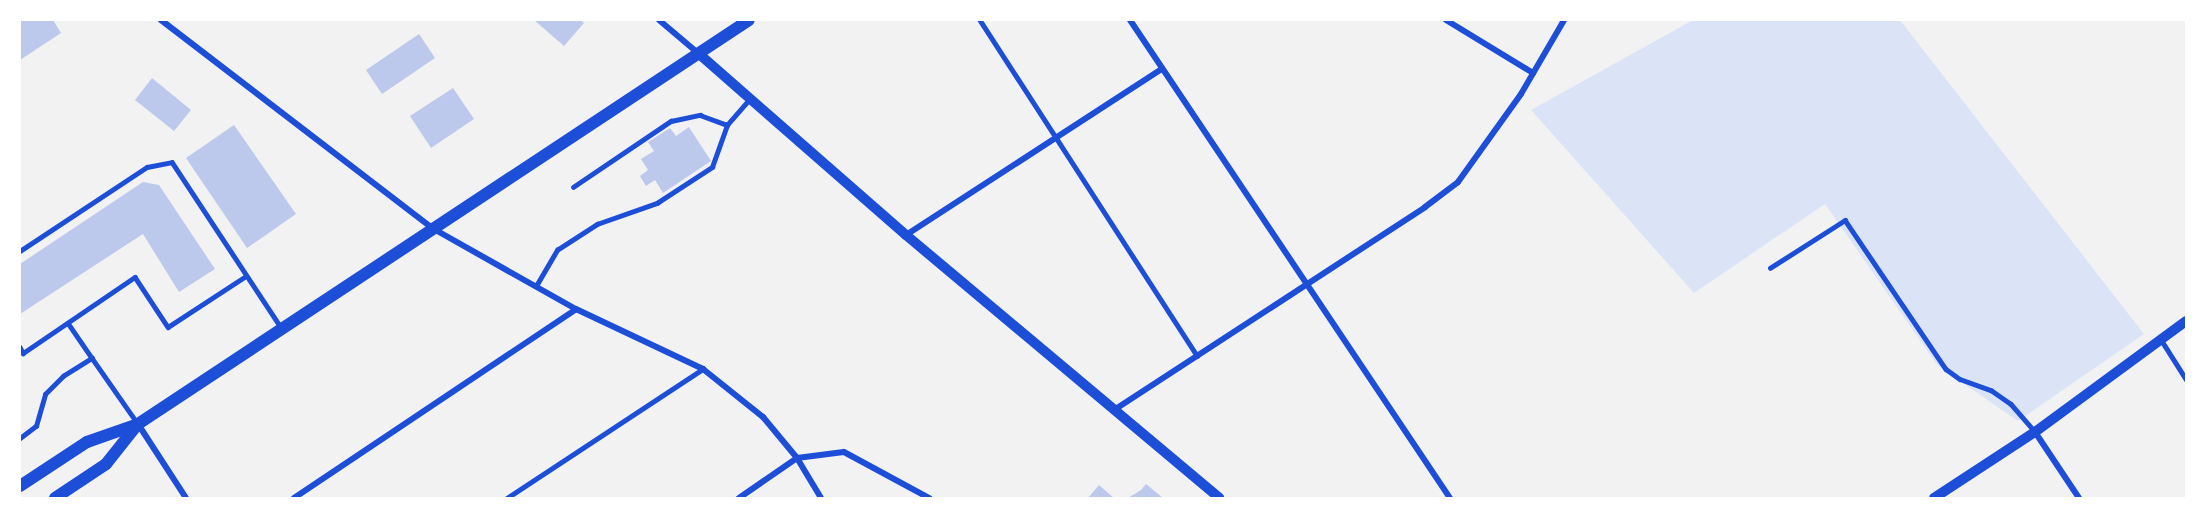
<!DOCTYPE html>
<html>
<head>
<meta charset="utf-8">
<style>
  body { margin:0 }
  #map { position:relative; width:2206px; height:518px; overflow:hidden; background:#f2f2f2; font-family:"Crimson Pro",serif }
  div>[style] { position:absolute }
  .green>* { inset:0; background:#dbe4f7 }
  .building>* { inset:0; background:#bdc9ec }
  .service>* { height:4.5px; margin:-2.25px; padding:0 2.25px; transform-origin:2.25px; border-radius:2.25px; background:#1d4ed8 }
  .minor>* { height:6px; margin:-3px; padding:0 3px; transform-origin:3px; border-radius:3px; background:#1d4ed8 }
  .tertiary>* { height:10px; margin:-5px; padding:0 5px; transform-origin:5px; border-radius:5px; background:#1d4ed8 }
  .secondary>* { height:12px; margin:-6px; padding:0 6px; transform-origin:6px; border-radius:6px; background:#1d4ed8 }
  span { translate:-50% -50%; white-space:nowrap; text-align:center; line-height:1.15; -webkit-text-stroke:4.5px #fff; paint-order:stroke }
  .frame { position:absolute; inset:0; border:21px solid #fff; pointer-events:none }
</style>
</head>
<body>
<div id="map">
  <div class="green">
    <i style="clip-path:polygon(1693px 20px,1900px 20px,2144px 334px,2018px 421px,1938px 366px,1825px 204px,1694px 293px,1531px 110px)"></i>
  </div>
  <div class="building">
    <i style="clip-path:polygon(20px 20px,53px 20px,61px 33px,20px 60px)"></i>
    <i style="clip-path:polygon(534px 20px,580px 20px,584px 23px,564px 46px)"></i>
    <i style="clip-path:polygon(419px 34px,435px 58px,382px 94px,366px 70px)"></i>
    <i style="clip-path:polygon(152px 78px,191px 110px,174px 131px,135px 100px)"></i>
    <i style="clip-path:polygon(453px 88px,474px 119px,431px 148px,410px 116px)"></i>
    <i style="clip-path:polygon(234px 125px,296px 214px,247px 248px,186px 158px)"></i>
    <i style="clip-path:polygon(689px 127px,711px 161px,663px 193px,655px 180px,646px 186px,640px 176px,648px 170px,641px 159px,654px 151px,648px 142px,670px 128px,676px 136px)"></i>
    <i style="clip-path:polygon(143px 182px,159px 185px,215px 269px,179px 292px,143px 234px,20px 314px,20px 264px)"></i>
    <i style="clip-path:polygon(1146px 484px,1163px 498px,1128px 498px,1141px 490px)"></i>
    <i style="clip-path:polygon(1099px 485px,1114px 498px,1088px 498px)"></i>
  </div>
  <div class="service">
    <i style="left:980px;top:20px;width:400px;rotate:57.1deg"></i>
    <i style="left:573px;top:187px;width:118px;rotate:-34deg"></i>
    <i style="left:671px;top:121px;width:30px;rotate:-12deg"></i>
    <i style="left:700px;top:115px;width:29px;rotate:20deg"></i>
    <i style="left:20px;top:251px;width:152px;rotate:-33.5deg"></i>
    <i style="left:147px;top:167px;width:25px;rotate:-11deg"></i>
    <i style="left:172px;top:162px;width:198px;rotate:56.6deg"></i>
    <i style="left:1770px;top:268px;width:89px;rotate:-32.6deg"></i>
    <i style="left:1845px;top:220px;width:180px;rotate:55.9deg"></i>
    <i style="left:1946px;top:369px;width:17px;rotate:36deg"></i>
    <i style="left:1960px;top:379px;width:33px;rotate:20deg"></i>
    <i style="left:1991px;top:390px;width:24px;rotate:35deg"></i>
    <i style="left:2011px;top:404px;width:37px;rotate:49deg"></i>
    <i style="left:536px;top:286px;width:42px;rotate:-59.7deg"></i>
    <i style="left:557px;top:250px;width:48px;rotate:-33deg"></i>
    <i style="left:597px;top:224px;width:64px;rotate:-19.3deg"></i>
    <i style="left:657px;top:203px;width:66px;rotate:-33.2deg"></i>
    <i style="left:712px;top:167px;width:45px;rotate:-70.3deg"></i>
    <i style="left:727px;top:125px;width:33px;rotate:-49deg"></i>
    <i style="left:68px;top:323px;width:42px;rotate:55.6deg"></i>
    <i style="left:2162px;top:341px;width:45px;rotate:57.7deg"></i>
    <i style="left:20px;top:347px;width:7px;rotate:63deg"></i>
    <i style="left:23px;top:353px;width:135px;rotate:-34.2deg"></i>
    <i style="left:135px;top:277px;width:60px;rotate:56.6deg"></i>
    <i style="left:168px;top:327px;width:93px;rotate:-33.2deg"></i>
    <i style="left:20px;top:438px;width:20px;rotate:-37deg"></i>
    <i style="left:36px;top:426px;width:33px;rotate:-74deg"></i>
    <i style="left:45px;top:394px;width:25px;rotate:-45deg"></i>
    <i style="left:63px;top:376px;width:34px;rotate:-32deg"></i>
    <i style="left:92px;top:358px;width:80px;rotate:55.1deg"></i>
    <i style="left:507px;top:498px;width:235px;rotate:-33.4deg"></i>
  </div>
  <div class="minor">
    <i style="left:161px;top:20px;width:342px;rotate:37.5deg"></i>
    <i style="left:432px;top:228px;width:165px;rotate:29.4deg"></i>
    <i style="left:576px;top:309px;width:140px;rotate:25.3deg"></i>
    <i style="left:703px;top:369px;width:77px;rotate:38.7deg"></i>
    <i style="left:763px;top:417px;width:53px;rotate:50.3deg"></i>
    <i style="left:797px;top:458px;width:47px;rotate:-7.3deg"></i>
    <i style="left:844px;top:452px;width:97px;rotate:28.4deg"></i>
    <i style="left:659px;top:20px;width:51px;rotate:40.2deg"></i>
    <i style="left:1130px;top:20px;width:575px;rotate:56.2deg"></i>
    <i style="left:1446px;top:20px;width:102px;rotate:31.3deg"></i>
    <i style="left:906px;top:235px;width:303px;rotate:-33deg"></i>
    <i style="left:1114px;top:410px;width:371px;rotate:-33.1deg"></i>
    <i style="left:1425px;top:207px;width:41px;rotate:-37.1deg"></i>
    <i style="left:1458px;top:182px;width:108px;rotate:-54.4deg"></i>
    <i style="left:1521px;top:94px;width:86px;rotate:-59.8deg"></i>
    <i style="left:138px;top:424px;width:88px;rotate:57deg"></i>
    <i style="left:2035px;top:432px;width:79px;rotate:56.3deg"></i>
    <i style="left:294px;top:498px;width:339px;rotate:-33.8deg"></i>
    <i style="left:739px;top:498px;width:70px;rotate:-34.6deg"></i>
    <i style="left:797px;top:458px;width:47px;rotate:59deg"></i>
  </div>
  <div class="tertiary">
    <i style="left:698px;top:53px;width:276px;rotate:41.2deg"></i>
    <i style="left:906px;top:235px;width:409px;rotate:40deg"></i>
    <i style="left:1934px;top:498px;width:121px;rotate:-33.2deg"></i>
    <i style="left:2035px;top:432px;width:187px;rotate:-36.3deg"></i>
  </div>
  <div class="secondary">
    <i style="left:20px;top:486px;width:80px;rotate:-33.3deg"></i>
    <i style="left:87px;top:442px;width:54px;rotate:-19.4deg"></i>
    <i style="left:138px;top:424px;width:732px;rotate:-33.47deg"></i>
    <i style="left:55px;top:498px;width:61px;rotate:-33.7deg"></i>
    <i style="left:106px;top:464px;width:50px;rotate:-51.5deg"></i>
  </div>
  <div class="frame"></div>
</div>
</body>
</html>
